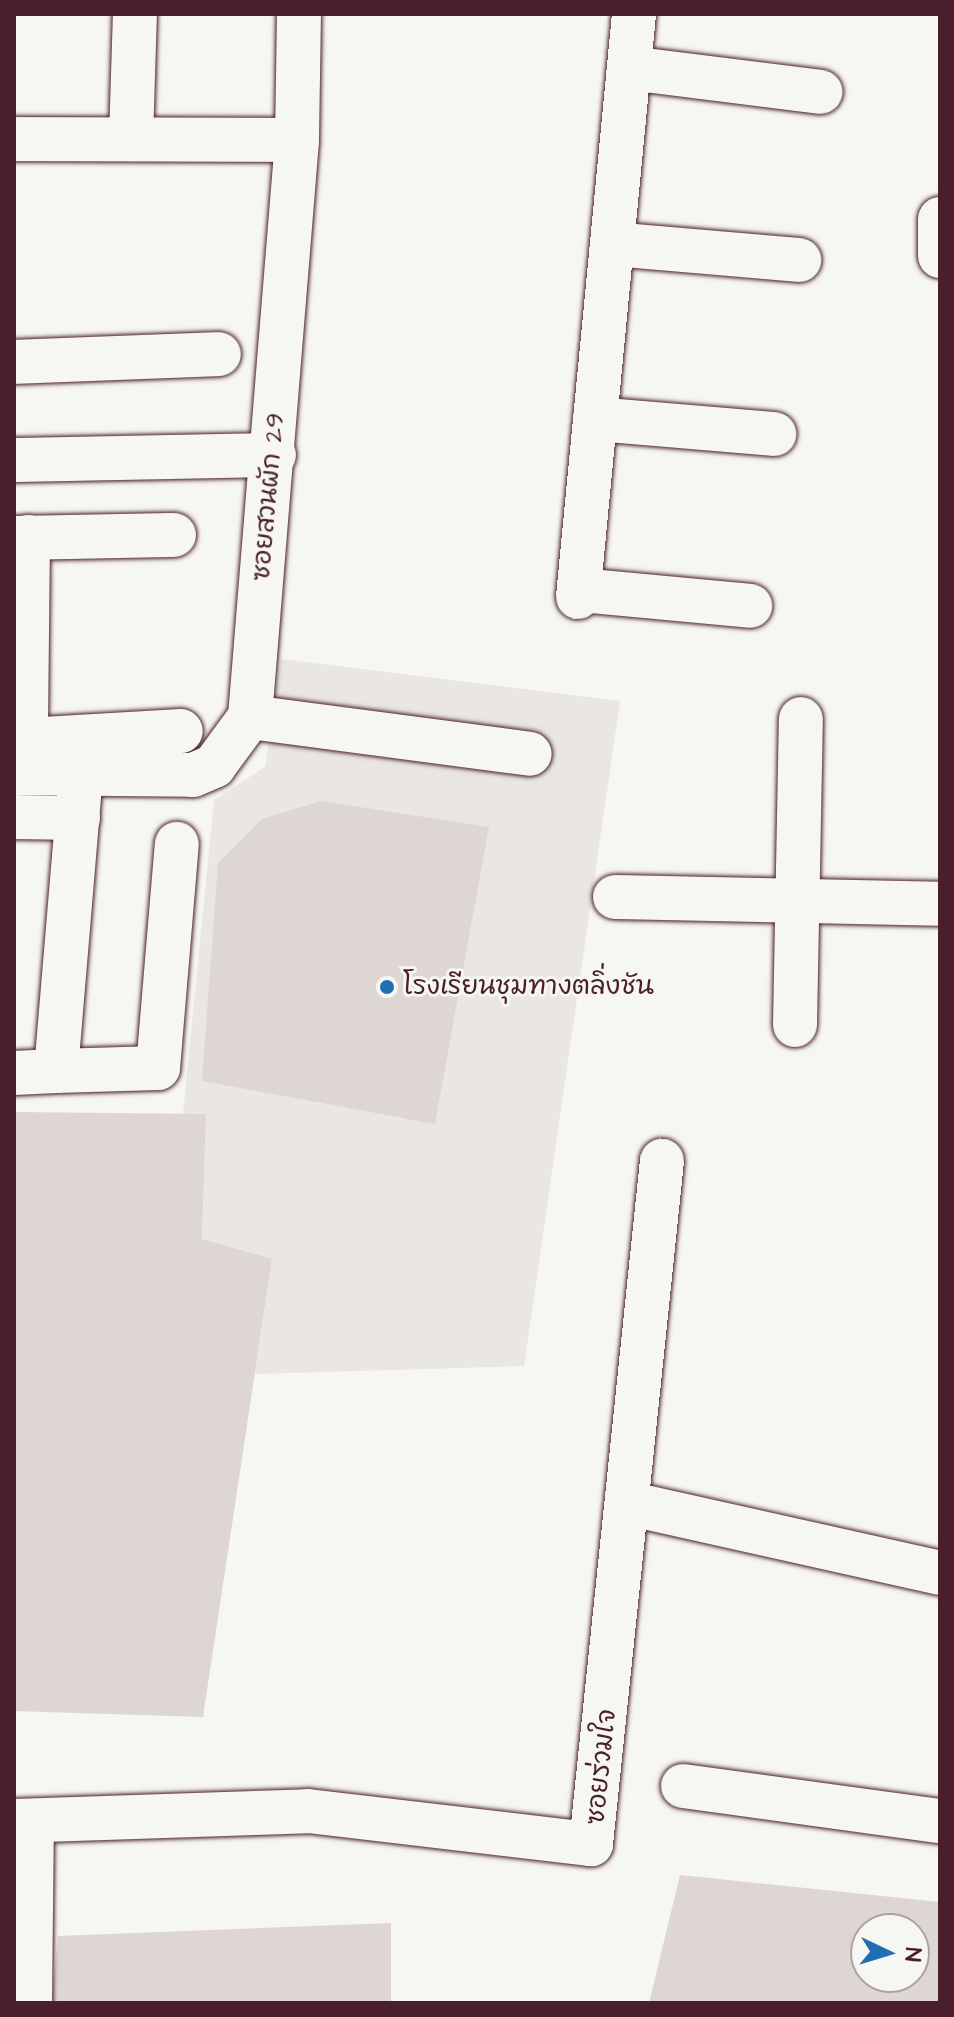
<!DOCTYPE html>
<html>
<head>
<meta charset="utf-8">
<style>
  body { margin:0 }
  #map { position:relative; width:954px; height:2017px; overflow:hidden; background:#f6f6f2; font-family:"Architects Daughter","Playpen Sans Thai",sans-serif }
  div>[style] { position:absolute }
  .built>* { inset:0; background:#e9e6e3 }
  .green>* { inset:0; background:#ddd6d5 }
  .roads { filter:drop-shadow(0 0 2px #4a1f2b) drop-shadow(0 0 2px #4a1f2b) }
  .minor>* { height:44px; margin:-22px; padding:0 22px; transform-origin:22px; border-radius:22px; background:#f6f6f2 }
  .dots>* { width:22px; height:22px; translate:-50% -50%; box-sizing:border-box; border:4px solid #f6f6f2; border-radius:50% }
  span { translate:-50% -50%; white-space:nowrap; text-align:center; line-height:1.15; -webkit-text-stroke:6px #f6f6f2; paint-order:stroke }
  .street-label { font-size:26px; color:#4a1f2b }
  .poi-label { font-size:26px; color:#4a1f2b }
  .left { translate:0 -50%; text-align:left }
  .frame { position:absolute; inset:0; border:16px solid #4a1f2b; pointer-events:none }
  .north { position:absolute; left:850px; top:1913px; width:80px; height:80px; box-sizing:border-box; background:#f6f6f2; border:2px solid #b1a0a2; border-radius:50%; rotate:94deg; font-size:22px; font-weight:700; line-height:32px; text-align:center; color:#4a1f2b }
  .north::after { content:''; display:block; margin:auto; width:28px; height:36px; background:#1f6fb2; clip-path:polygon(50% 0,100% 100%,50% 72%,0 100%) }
</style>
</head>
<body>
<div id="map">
  <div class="built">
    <i style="clip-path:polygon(281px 659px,620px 701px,524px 1366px,255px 1374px,272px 1260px,202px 1239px,206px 1114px,183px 1114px,214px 800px,265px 767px)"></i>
  </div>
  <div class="green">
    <i style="clip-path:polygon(321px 801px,489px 827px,435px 1124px,202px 1081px,218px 863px,262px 819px)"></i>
    <i style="clip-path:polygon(14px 1112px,206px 1114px,202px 1239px,272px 1259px,203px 1717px,14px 1711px)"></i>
    <i style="clip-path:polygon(evenodd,680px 1875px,940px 1902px,940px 2003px,649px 2003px,680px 1875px,866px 1929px,914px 1929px,914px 1977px,866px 1977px,866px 1929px)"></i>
    <i style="clip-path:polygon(391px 1923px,391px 2003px,52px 2003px,58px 1936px)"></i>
  </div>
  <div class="roads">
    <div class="minor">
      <i style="left:629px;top:68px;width:193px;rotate:7.1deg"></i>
      <i style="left:14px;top:139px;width:283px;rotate:0.2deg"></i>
      <i style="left:131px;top:139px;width:125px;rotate:-88.2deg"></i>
      <i style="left:940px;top:219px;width:37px;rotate:90deg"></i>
      <i style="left:612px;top:244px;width:188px;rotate:4.9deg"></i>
      <i style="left:14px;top:362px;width:205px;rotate:-2.2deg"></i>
      <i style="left:595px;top:419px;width:180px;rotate:4.8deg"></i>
      <i style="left:14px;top:460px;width:260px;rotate:-1.1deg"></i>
      <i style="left:28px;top:537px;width:203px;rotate:90.6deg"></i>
      <i style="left:26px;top:740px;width:155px;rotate:-3.3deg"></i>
      <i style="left:14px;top:538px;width:160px;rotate:-1.1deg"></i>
      <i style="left:579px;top:590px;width:172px;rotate:5.3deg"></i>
      <i style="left:578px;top:597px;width:586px;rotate:-84.51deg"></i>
      <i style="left:250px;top:717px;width:282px;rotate:7.5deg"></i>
      <i style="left:14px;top:773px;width:179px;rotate:0.6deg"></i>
      <i style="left:193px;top:775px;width:23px;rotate:-23deg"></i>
      <i style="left:214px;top:766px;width:61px;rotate:-53.7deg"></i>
      <i style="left:250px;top:717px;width:579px;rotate:-85.34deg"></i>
      <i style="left:297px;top:140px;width:126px;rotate:-89.1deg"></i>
      <i style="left:81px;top:773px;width:299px;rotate:94.8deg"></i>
      <i style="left:56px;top:1071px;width:102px;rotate:-1.7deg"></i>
      <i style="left:158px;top:1068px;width:225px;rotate:-85.2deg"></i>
      <i style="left:14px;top:817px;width:64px;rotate:0.9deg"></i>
      <i style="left:615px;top:897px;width:325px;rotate:1.2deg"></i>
      <i style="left:795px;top:1025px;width:306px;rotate:-88.9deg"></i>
      <i style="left:14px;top:1073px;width:42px;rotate:-2.7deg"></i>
      <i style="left:627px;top:1503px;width:321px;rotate:12.6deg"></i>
      <i style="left:683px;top:1786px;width:259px;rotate:7.8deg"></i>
      <i style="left:14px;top:1821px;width:294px;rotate:-1.9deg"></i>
      <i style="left:308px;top:1811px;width:285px;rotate:6.7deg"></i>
      <i style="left:591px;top:1844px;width:687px;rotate:-84.07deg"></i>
      <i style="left:30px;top:2003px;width:182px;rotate:-89.4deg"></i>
    </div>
  </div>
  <div class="dots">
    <i style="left:387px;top:987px;background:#1f6fb2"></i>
  </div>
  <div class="street-label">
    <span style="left:269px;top:497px;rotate:-85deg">ซอยสวนผัก 29</span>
    <span style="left:602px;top:1767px;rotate:-84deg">ซอยร่วมใจ</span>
  </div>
  <div class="poi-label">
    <span class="left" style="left:403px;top:987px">โรงเรียนชุมทางตลิ่งชัน</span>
  </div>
  <div class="frame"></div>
  <div class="north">N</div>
</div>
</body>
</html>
